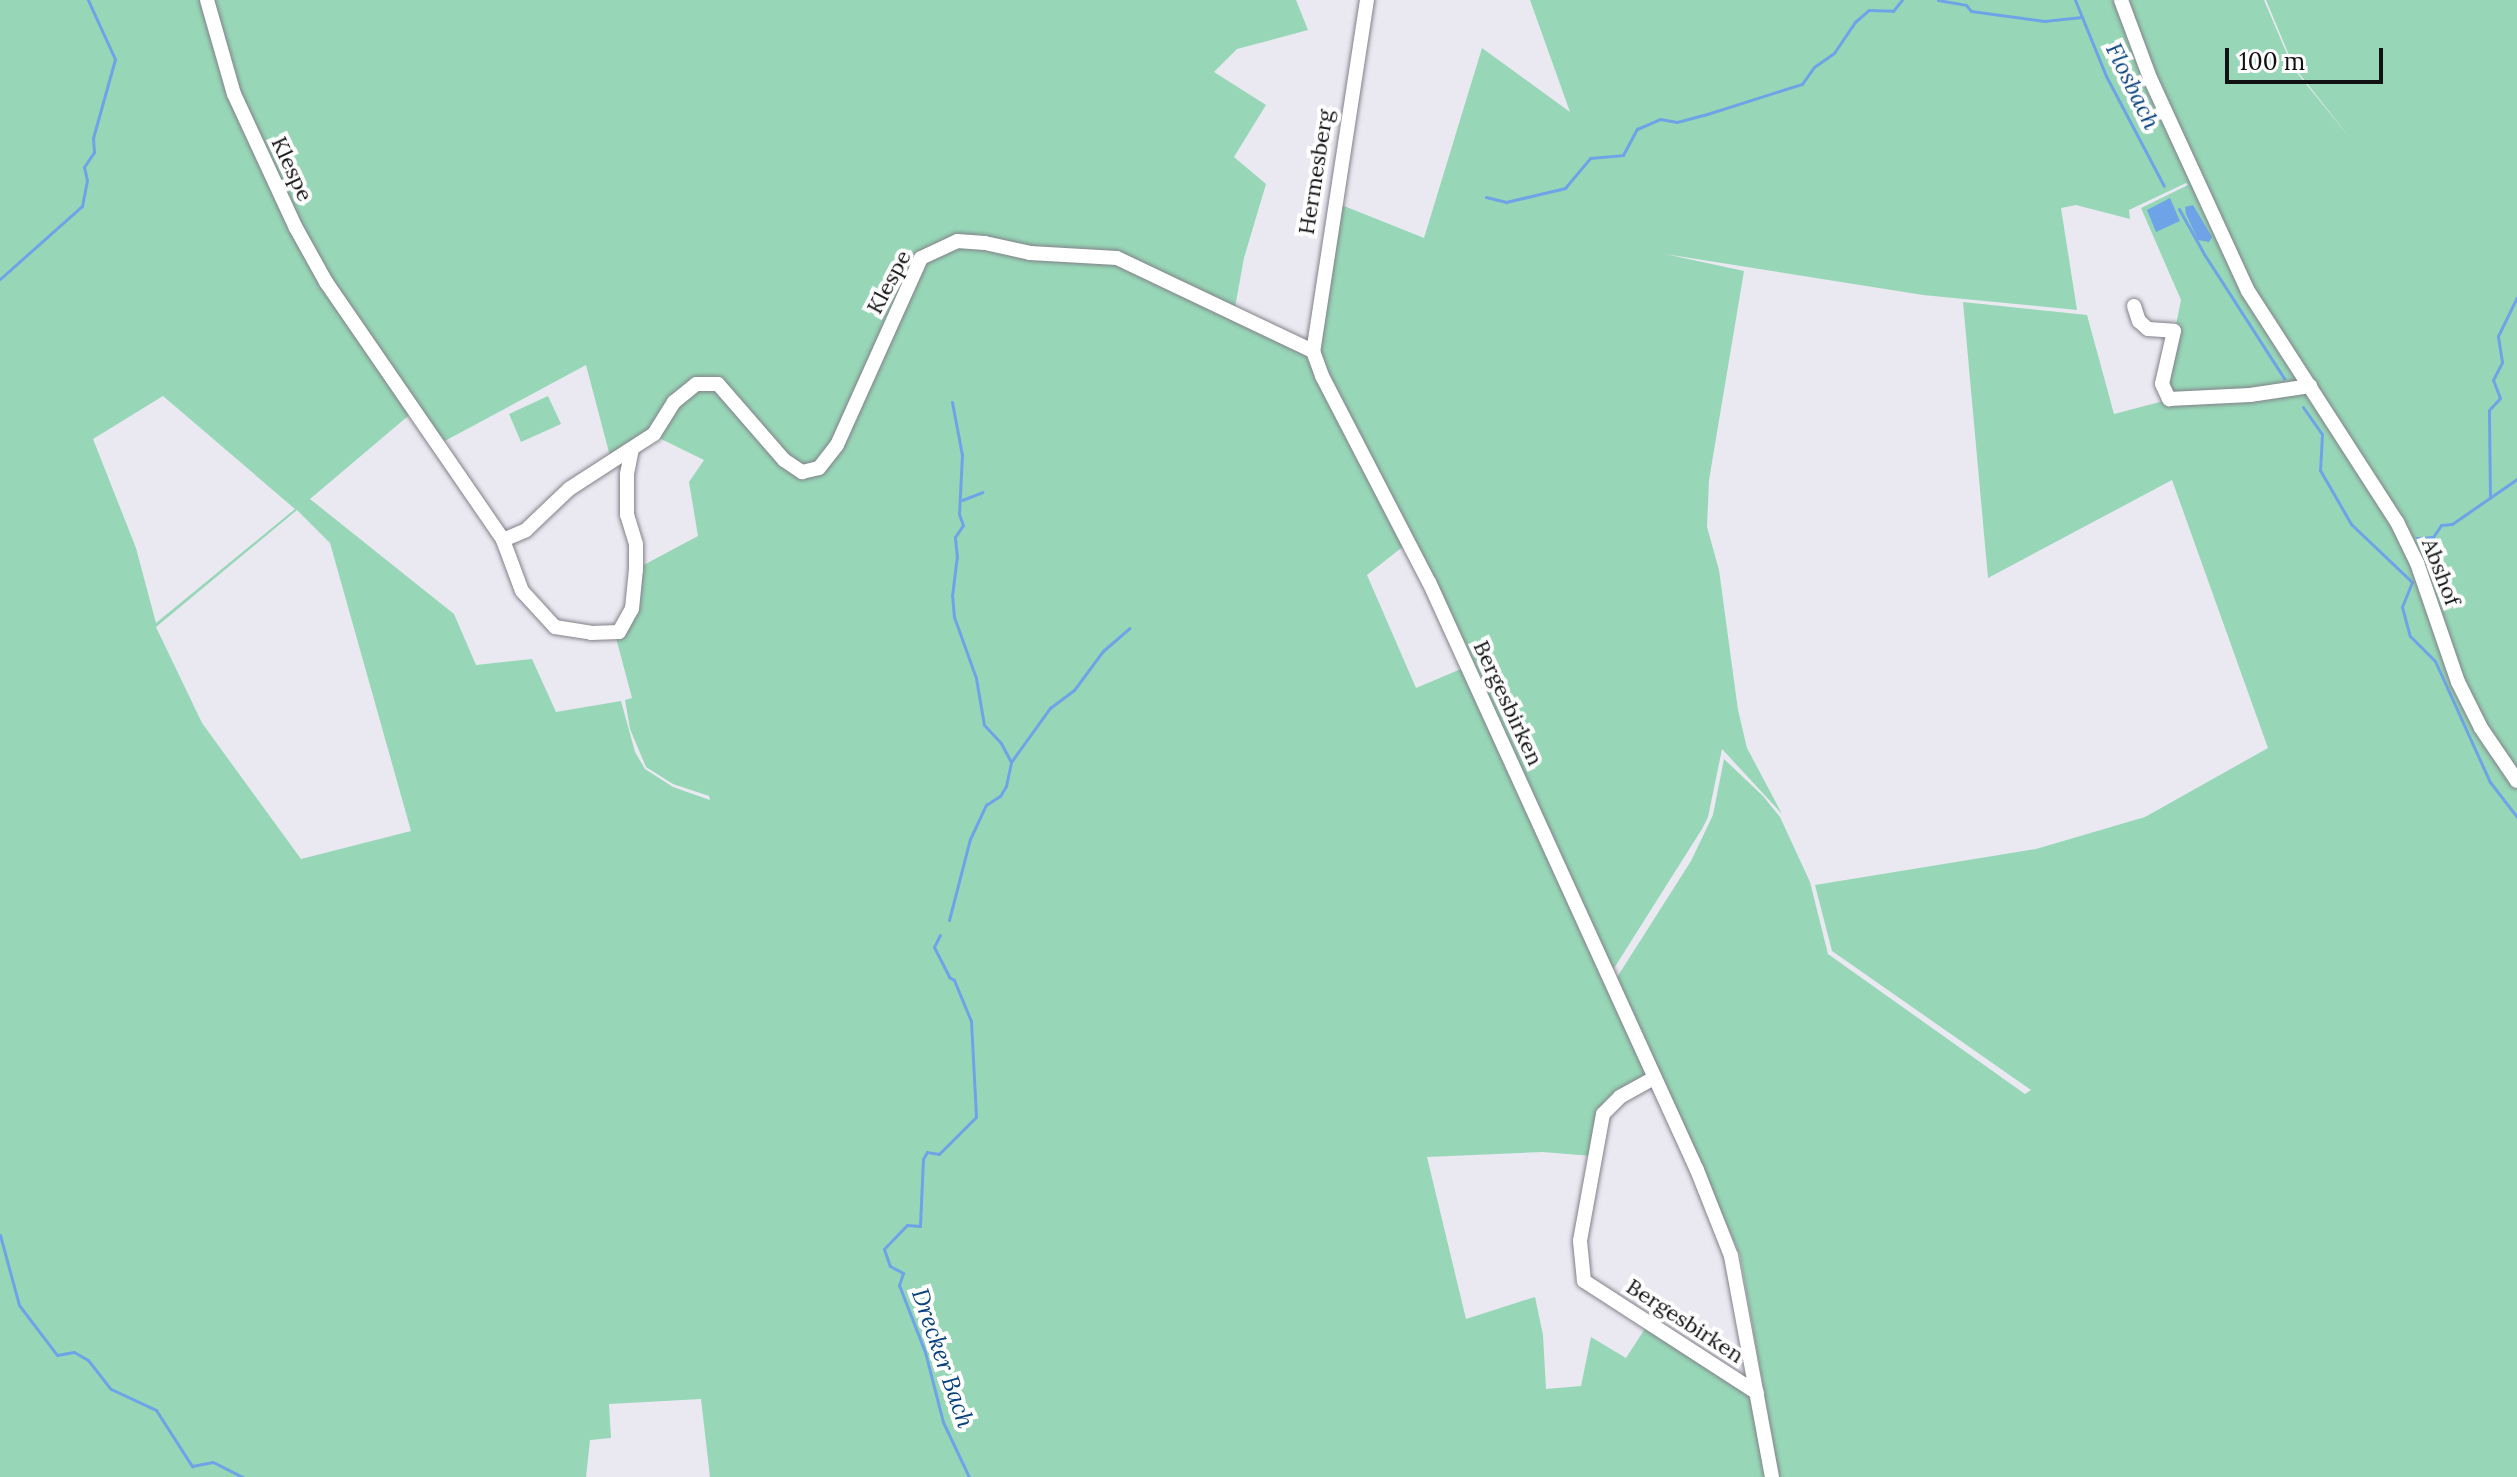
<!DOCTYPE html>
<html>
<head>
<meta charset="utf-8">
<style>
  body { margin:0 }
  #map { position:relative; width:2517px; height:1477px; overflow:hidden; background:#eae9f2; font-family:Lora,serif }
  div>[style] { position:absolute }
  .green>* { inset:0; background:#97d7b7 }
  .water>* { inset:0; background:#6ea4e7 }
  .stream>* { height:3px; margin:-1.5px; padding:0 1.5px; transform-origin:1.5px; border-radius:1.5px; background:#6ea4e7 }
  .roads { filter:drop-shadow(0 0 2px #828189) drop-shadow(0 0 2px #828189) }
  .minor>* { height:14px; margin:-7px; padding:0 7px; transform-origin:7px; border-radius:7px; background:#fff }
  span { translate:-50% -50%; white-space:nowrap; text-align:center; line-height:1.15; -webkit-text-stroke:8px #fff; paint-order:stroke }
  .street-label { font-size:22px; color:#111013 }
  .water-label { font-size:24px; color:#08417d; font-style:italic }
  .scale { position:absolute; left:2225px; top:48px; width:158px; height:36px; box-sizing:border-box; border:4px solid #111013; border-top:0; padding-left:10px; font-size:24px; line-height:28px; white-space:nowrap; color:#111013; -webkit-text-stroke:6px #fff; paint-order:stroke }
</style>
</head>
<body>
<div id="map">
  <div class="green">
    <i style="clip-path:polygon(evenodd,0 0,204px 0,293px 229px,414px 411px,310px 499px,454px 614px,476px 665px,532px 659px,556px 712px,621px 701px,635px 752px,645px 769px,673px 787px,710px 800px,709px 796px,673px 784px,646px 767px,630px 729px,625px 700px,632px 698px,616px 638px,638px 568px,698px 536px,689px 482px,704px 460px,655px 436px,676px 403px,697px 386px,717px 386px,784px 463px,822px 470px,923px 259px,957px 243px,1108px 259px,1311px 353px,1355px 456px,1405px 545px,1367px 575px,1416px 688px,1461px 669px,1649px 1077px,1600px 1110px,1592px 1156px,1542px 1152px,1427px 1157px,1466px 1319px,1535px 1297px,1543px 1335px,1546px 1389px,1581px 1386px,1591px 1337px,1626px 1358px,1646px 1327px,1748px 1392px,1769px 1477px,710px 1477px,701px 1399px,609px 1404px,611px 1438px,590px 1440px,586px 1477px,0 1477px,0 0,163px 396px,295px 509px,156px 623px,136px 548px,93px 439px,163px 396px,0 0,297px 510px,330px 543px,411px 831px,301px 859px,202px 723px,156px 627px,297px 510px)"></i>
    <i style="clip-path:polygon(210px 0,1296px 0,1308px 30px,1237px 49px,1214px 72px,1266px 105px,1234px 157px,1266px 184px,1244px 258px,1234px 313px,1117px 257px,1031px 250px,986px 241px,920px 257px,836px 443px,818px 466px,803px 469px,785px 458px,732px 395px,696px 382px,652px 433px,611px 460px,586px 365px,441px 443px,328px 279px,238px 92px)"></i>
    <i style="clip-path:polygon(1530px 0,2264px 0,2293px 68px,2351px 139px,2294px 67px,2266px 0,2517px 0,2517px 1477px,1779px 1477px,1740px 1255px,1701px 1165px,1614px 982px,1691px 861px,1713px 815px,1724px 759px,1763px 796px,1780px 817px,1810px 882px,1828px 954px,2025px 1094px,2031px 1090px,1832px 951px,1815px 885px,2036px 849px,2145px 817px,2268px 748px,2172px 480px,1988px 578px,1963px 302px,2087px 315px,2114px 414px,2175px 398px,2164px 384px,2181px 300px,2141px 208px,2188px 185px,2186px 183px,2129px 210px,2130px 219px,2076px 205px,2061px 208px,2077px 310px,1923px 295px,1665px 254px,1744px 271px,1709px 480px,1707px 527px,1719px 570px,1738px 710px,1747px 748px,1782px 814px,1722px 749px,1708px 817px,1702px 829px,1611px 973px,1313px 351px,1334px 202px,1424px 238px,1482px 48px,1570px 112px)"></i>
    <i style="clip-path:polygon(548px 396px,561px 424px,521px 442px,509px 414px)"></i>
  </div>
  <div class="water">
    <i style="clip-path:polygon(2170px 198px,2180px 221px,2156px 232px,2147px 210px)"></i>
    <i style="clip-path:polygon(2193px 205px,2212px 237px,2209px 242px,2198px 240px,2186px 214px,2185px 207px)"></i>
  </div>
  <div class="stream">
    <i style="left:1938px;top:0;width:28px;rotate:10deg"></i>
    <i style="left:1966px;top:5px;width:8px;rotate:50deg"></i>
    <i style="left:1971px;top:11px;width:74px;rotate:7.8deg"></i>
    <i style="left:2044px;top:21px;width:38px;rotate:-6deg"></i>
    <i style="left:2075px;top:0;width:82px;rotate:67.8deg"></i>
    <i style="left:2106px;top:76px;width:124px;rotate:62.2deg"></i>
    <i style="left:1486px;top:197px;width:21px;rotate:14deg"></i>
    <i style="left:1506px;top:202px;width:61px;rotate:-13.3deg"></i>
    <i style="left:1565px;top:188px;width:39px;rotate:-50deg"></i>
    <i style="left:1590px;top:158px;width:33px;rotate:-5deg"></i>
    <i style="left:1623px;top:155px;width:30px;rotate:-62deg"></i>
    <i style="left:1637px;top:129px;width:25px;rotate:-23deg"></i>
    <i style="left:1660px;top:119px;width:17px;rotate:10deg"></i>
    <i style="left:1677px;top:122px;width:28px;rotate:-15deg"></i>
    <i style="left:1704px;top:115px;width:103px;rotate:-17.6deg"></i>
    <i style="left:1802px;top:84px;width:21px;rotate:-55deg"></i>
    <i style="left:1814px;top:67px;width:24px;rotate:-35deg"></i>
    <i style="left:1834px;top:53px;width:37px;rotate:-56deg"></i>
    <i style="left:1855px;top:22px;width:18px;rotate:-41deg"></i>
    <i style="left:1869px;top:10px;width:24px;rotate:2deg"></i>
    <i style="left:1893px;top:11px;width:14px;rotate:-51deg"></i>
    <i style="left:2179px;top:209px;width:51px;rotate:60.9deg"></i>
    <i style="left:2204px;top:254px;width:148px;rotate:57.2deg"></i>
    <i style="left:0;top:279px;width:110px;rotate:-41.7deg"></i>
    <i style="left:82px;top:206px;width:26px;rotate:-79deg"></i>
    <i style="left:87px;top:180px;width:13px;rotate:-103deg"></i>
    <i style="left:84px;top:167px;width:18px;rotate:-56deg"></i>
    <i style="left:94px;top:152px;width:14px;rotate:-94deg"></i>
    <i style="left:93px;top:138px;width:82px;rotate:-74.4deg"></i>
    <i style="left:115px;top:59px;width:65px;rotate:-114.6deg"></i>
    <i style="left:2303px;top:407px;width:33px;rotate:55deg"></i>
    <i style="left:2322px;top:434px;width:36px;rotate:93deg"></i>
    <i style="left:2320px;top:470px;width:62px;rotate:60.1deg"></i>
    <i style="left:2351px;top:524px;width:84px;rotate:43.6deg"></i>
    <i style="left:2412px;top:582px;width:27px;rotate:112deg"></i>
    <i style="left:2402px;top:607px;width:30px;rotate:75deg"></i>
    <i style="left:2410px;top:636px;width:35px;rotate:45deg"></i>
    <i style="left:2435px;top:661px;width:133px;rotate:65.6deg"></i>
    <i style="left:2490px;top:782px;width:44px;rotate:52.4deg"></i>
    <i style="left:2490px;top:498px;width:88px;rotate:-90.7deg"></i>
    <i style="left:2489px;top:410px;width:16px;rotate:-47deg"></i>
    <i style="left:2500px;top:398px;width:19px;rotate:-111deg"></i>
    <i style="left:2493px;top:380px;width:20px;rotate:-63deg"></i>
    <i style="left:2502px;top:362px;width:26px;rotate:-99deg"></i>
    <i style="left:2498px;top:336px;width:43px;rotate:-64deg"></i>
    <i style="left:962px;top:500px;width:22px;rotate:-21deg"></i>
    <i style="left:2417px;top:538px;width:16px;rotate:-4deg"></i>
    <i style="left:2433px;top:537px;width:14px;rotate:-56deg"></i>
    <i style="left:2441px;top:525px;width:11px;rotate:-5deg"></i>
    <i style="left:2452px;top:524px;width:79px;rotate:-34.7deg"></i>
    <i style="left:1011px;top:762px;width:67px;rotate:-54.2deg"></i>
    <i style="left:1050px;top:708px;width:30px;rotate:-37deg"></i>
    <i style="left:1074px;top:690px;width:49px;rotate:-53.4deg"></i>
    <i style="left:1103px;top:651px;width:35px;rotate:-41deg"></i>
    <i style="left:949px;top:920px;width:84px;rotate:-75.5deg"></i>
    <i style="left:970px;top:839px;width:38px;rotate:-65deg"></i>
    <i style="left:986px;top:805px;width:17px;rotate:-33deg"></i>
    <i style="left:1000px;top:796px;width:12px;rotate:-59deg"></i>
    <i style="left:1006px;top:786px;width:25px;rotate:-78deg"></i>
    <i style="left:1011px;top:762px;width:21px;rotate:-118deg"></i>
    <i style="left:1001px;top:743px;width:25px;rotate:-133deg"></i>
    <i style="left:984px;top:725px;width:48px;rotate:-99.7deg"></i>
    <i style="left:976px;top:678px;width:65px;rotate:-109.8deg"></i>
    <i style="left:954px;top:617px;width:21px;rotate:-95deg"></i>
    <i style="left:952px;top:596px;width:39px;rotate:-83deg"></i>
    <i style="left:957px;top:557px;width:20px;rotate:-96deg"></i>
    <i style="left:955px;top:537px;width:14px;rotate:-56deg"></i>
    <i style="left:963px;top:525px;width:12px;rotate:-110deg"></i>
    <i style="left:959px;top:514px;width:59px;rotate:-87.1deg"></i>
    <i style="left:962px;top:455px;width:54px;rotate:-100.7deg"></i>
    <i style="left:940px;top:935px;width:13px;rotate:117deg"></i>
    <i style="left:934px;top:947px;width:34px;rotate:63deg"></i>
    <i style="left:949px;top:977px;width:6px;rotate:31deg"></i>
    <i style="left:954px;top:980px;width:44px;rotate:67.5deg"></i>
    <i style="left:971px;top:1021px;width:96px;rotate:87deg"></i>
    <i style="left:976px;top:1117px;width:52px;rotate:135deg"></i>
    <i style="left:939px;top:1154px;width:12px;rotate:-171deg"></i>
    <i style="left:927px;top:1152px;width:8px;rotate:120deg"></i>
    <i style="left:923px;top:1159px;width:67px;rotate:92.6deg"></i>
    <i style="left:920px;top:1226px;width:13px;rotate:-176deg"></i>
    <i style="left:907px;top:1225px;width:33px;rotate:134deg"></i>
    <i style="left:884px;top:1249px;width:18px;rotate:71deg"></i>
    <i style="left:890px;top:1266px;width:15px;rotate:28deg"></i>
    <i style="left:903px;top:1273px;width:13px;rotate:108deg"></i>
    <i style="left:899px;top:1285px;width:72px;rotate:68.8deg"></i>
    <i style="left:925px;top:1352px;width:72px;rotate:75.6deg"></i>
    <i style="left:943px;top:1422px;width:61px;rotate:64.7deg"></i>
    <i style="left:0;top:1235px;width:73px;rotate:74.8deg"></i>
    <i style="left:19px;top:1305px;width:63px;rotate:52.8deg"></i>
    <i style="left:57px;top:1355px;width:17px;rotate:-10deg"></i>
    <i style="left:74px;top:1352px;width:16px;rotate:30deg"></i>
    <i style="left:88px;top:1360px;width:37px;rotate:52deg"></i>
    <i style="left:111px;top:1389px;width:50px;rotate:25deg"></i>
    <i style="left:156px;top:1410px;width:67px;rotate:57.3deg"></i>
    <i style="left:192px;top:1466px;width:21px;rotate:-11deg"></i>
    <i style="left:213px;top:1462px;width:34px;rotate:27deg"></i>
  </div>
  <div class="roads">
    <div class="minor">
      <i style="left:207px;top:0;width:98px;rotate:74deg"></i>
      <i style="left:234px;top:94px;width:148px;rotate:65.2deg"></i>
      <i style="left:296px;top:228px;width:62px;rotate:60.9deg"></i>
      <i style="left:326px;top:282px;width:313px;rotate:55.5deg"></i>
      <i style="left:503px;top:540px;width:25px;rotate:-23deg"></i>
      <i style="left:526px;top:530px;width:59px;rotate:-43.6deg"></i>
      <i style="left:569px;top:489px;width:101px;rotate:-32.9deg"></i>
      <i style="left:654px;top:434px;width:38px;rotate:-58deg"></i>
      <i style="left:674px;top:402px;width:28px;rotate:-39deg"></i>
      <i style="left:696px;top:384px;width:22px"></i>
      <i style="left:718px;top:384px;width:101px;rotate:49deg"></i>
      <i style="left:784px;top:460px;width:22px;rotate:34deg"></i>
      <i style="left:802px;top:472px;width:17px;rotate:-13deg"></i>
      <i style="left:819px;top:468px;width:29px;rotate:-52deg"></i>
      <i style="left:837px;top:445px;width:205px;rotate:-65.8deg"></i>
      <i style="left:921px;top:258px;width:40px;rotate:-25deg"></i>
      <i style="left:957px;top:241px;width:28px;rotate:4deg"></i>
      <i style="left:985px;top:243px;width:46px;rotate:12.5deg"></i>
      <i style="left:1030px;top:253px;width:87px;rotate:3.3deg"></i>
      <i style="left:1117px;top:258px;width:217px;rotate:25.4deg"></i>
      <i style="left:1367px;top:0;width:355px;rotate:98.7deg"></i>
      <i style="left:1313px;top:351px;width:27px;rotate:70deg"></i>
      <i style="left:1322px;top:376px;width:232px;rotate:62.6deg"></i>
      <i style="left:1429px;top:582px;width:646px;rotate:65.5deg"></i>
      <i style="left:1697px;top:1170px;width:92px;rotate:68.4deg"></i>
      <i style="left:1731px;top:1256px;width:225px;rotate:79.5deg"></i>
      <i style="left:2121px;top:0;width:83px;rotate:69.6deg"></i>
      <i style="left:2150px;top:78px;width:234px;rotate:65.3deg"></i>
      <i style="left:2248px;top:291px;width:275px;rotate:57.2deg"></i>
      <i style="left:2397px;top:522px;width:46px;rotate:64deg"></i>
      <i style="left:2417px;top:563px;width:126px;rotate:71deg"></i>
      <i style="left:2458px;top:682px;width:51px;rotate:63.4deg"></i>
      <i style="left:2481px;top:728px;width:64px;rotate:55.8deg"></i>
      <i style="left:2134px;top:306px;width:16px;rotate:72deg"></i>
      <i style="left:2139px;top:321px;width:12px;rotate:42deg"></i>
      <i style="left:2148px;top:329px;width:26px;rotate:4deg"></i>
      <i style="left:2174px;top:331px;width:54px;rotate:102.8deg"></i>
      <i style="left:2162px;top:384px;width:17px;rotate:65deg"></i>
      <i style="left:2169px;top:399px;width:81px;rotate:-2.8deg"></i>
      <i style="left:2250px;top:395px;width:61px;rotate:-8.5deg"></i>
      <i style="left:503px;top:540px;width:54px;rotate:69.6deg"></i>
      <i style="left:522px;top:591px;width:49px;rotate:47.5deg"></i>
      <i style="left:555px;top:627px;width:36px;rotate:9deg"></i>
      <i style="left:591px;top:633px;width:28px;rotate:-2deg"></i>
      <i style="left:619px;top:632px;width:26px;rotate:-61deg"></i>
      <i style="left:632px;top:609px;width:40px;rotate:-84.3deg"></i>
      <i style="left:636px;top:569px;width:25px;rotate:-90deg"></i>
      <i style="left:636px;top:544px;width:30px;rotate:-107deg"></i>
      <i style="left:627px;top:515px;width:41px;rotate:-90deg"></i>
      <i style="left:627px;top:474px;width:25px;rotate:-79deg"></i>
      <i style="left:1654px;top:1078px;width:39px;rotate:151deg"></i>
      <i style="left:1620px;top:1097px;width:24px;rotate:135deg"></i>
      <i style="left:1603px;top:1114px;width:129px;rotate:100.3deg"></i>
      <i style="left:1580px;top:1241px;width:40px;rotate:84.3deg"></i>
      <i style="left:1584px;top:1281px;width:206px;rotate:32.9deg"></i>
    </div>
  </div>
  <div class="street-label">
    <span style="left:292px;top:169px;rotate:65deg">Klespe</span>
    <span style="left:1316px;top:172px;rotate:-81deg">Hermesberg</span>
    <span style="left:889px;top:282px;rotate:-62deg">Klespe</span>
    <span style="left:2441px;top:572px;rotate:69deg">Abshof</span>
    <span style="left:1508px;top:703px;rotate:65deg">Bergesbirken</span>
    <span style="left:1685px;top:1321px;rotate:33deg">Bergesbirken</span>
  </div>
  <div class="water-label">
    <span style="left:2133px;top:86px;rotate:64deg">Flosbach</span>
    <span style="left:943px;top:1358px;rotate:71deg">Drecker Bach</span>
  </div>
  <div class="scale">100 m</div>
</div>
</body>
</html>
